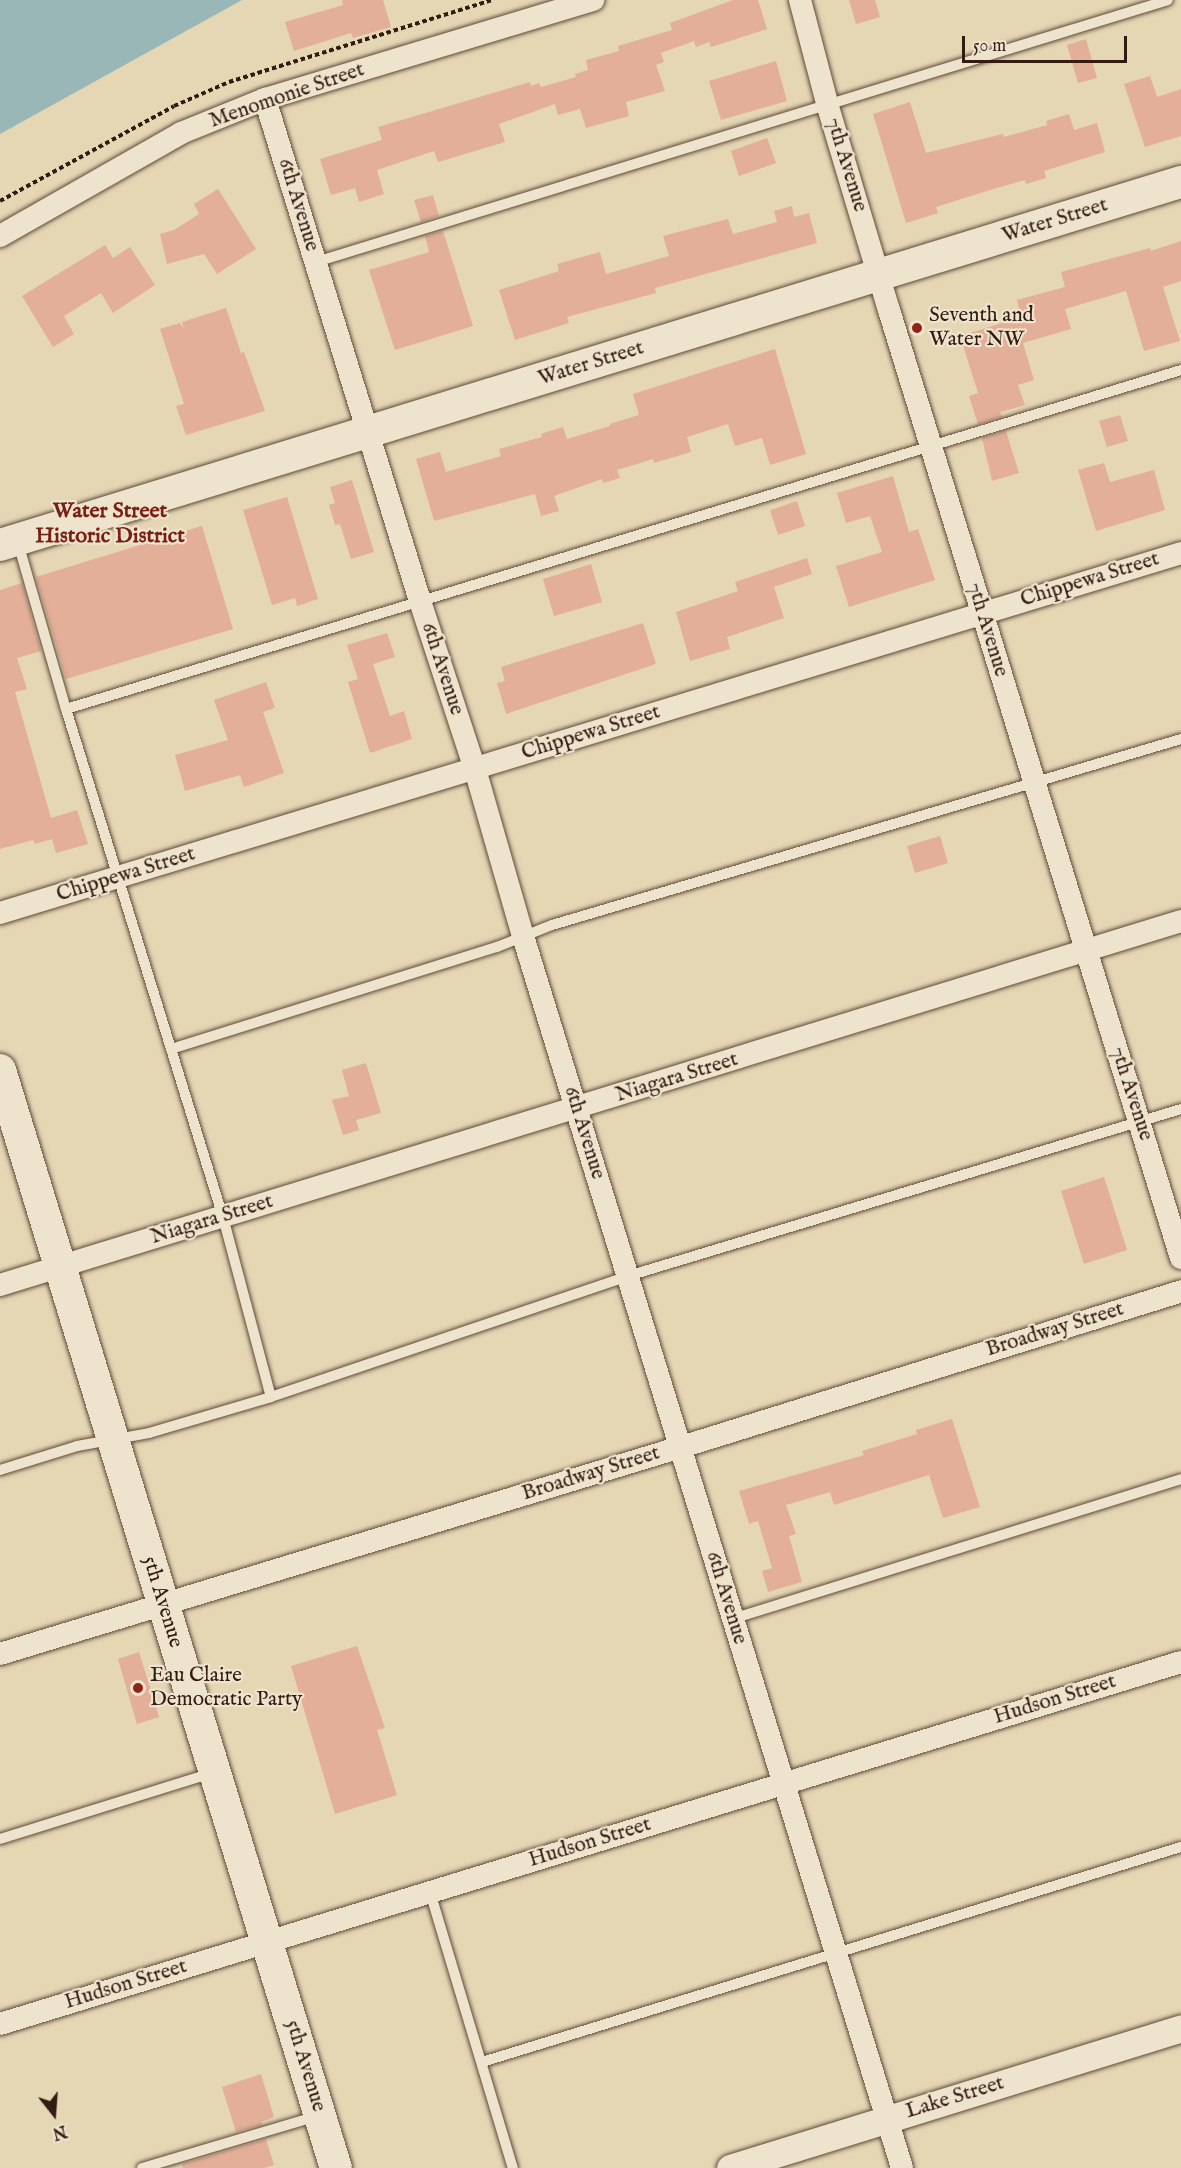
<!DOCTYPE html>
<html>
<head>
<meta charset="utf-8">
<style>
  body { margin:0 }
  #map { position:relative; width:1181px; height:2168px; overflow:hidden; background:#e5d6b4; font-family:"IM FELL English",serif }
  div>[style] { position:absolute }
  .water>* { inset:0; background:#99b7b7 }
  .building>* { inset:0; background:#e3af99 }
  .path>* { height:4px; margin-top:-2px; transform-origin:0; background:repeating-linear-gradient(90deg,#331b11 0 4.5px,transparent 0 7.5px) }
  .roads { filter:drop-shadow(0 0 2px #604a3a) drop-shadow(0 0 2px #604a3a) }
  .service>* { height:10px; margin:-5px; padding:0 5px; transform-origin:5px; border-radius:5px; background:#eee4ce }
  .minor>* { height:22px; margin:-11px; padding:0 11px; transform-origin:11px; border-radius:11px; background:#eee4ce }
  .tertiary>* { height:27px; margin:-13.5px; padding:0 13.5px; transform-origin:13.5px; border-radius:13.5px; background:#eee4ce }
  .secondary>* { height:32px; margin:-16px; padding:0 16px; transform-origin:16px; border-radius:16px; background:#eee4ce }
  .dots>* { width:16px; height:16px; translate:-50% -50%; box-sizing:border-box; border:3px solid #eee4ce; border-radius:50% }
  span { translate:-50% -50%; white-space:nowrap; text-align:center; line-height:1.15; -webkit-text-stroke:4.5px #eee4ce; paint-order:stroke }
  .street-label { font-size:21px; color:#331b11 }
  .poi-label { font-size:21px; color:#331b11 }
  .left { translate:0 -50%; text-align:left }
  .neighbourhood-label { font-size:22px; color:#7a1f14; font-weight:700 }
  .north { position:absolute; left:24px; top:2084px; width:60px; height:60px; -webkit-text-stroke:4px #eee4ce; paint-order:stroke; rotate:163deg; font-size:16px; font-weight:700; line-height:24px; text-align:center; color:#331b11 }
  .north::after { content:''; display:block; margin:auto; width:21px; height:27px; background:#331b11; clip-path:polygon(50% 0,100% 100%,50% 72%,0 100%) }
  .scale { position:absolute; left:962px; top:36px; width:165px; height:27px; box-sizing:border-box; border:3px solid #331b11; border-top:0; padding-left:8px; font-size:18px; line-height:21px; white-space:nowrap; color:#331b11; -webkit-text-stroke:4px #eee4ce; paint-order:stroke }
</style>
</head>
<body>
<div id="map">
  <div class="water">
    <i style="clip-path:polygon(0 0,242px 0,0 134px)"></i>
  </div>
  <div class="building">
    <i style="clip-path:polygon(342px 0,383px 0,391px 27px,353px 38px,351px 33px,294px 51px,285px 22px,343px 5px)"></i>
    <i style="clip-path:polygon(733px 0,758px 0,767px 29px,711px 47px,709px 42px,696px 47px,694px 41px,661px 53px,664px 62px,656px 65px,665px 91px,626px 102px,629px 116px,586px 128px,580px 109px,558px 115px,555px 104px,499px 124px,505px 142px,438px 162px,434px 151px,377px 170px,384px 194px,359px 202px,355px 188px,331px 195px,320px 159px,382px 140px,378px 127px,530px 82px,531px 86px,539px 83px,541px 87px,576px 77px,575px 74px,588px 70px,586px 60px,619px 51px,618px 46px,672px 30px,670px 23px)"></i>
    <i style="clip-path:polygon(849px 0,875px 0,880px 17px,856px 24px)"></i>
    <i style="clip-path:polygon(1086px 39px,1097px 78px,1078px 83px,1067px 45px)"></i>
    <i style="clip-path:polygon(776px 61px,787px 101px,721px 120px,709px 81px)"></i>
    <i style="clip-path:polygon(1150px 76px,1157px 97px,1181px 89px,1181px 136px,1145px 147px,1124px 84px)"></i>
    <i style="clip-path:polygon(910px 102px,926px 153px,1003px 134px,1004px 137px,1047px 125px,1046px 121px,1069px 114px,1074px 130px,1097px 123px,1105px 152px,1044px 171px,1046px 178px,1026px 184px,1025px 180px,990px 190px,936px 207px,938px 213px,906px 223px,873px 114px)"></i>
    <i style="clip-path:polygon(767px 138px,776px 163px,739px 176px,731px 151px)"></i>
    <i style="clip-path:polygon(218px 189px,256px 249px,217px 274px,204px 254px,167px 264px,160px 234px,174px 230px,199px 214px,194px 204px)"></i>
    <i style="clip-path:polygon(433px 195px,439px 216px,421px 222px,414px 200px)"></i>
    <i style="clip-path:polygon(792px 206px,794px 217px,809px 213px,817px 243px,655px 288px,656px 293px,567px 317px,569px 323px,515px 340px,499px 290px,559px 271px,557px 264px,600px 252px,606px 274px,669px 256px,663px 236px,728px 219px,733px 234px,777px 222px,774px 211px)"></i>
    <i style="clip-path:polygon(443px 231px,473px 326px,395px 350px,369px 270px,429px 252px,425px 236px)"></i>
    <i style="clip-path:polygon(1181px 241px,1181px 281px,1163px 287px,1180px 341px,1144px 351px,1126px 291px,1065px 309px,1071px 329px,1023px 343px,1034px 380px,1018px 385px,1025px 405px,1000px 412px,1002px 417px,978px 424px,969px 396px,978px 393px,960px 336px,1021px 317px,1017px 300px,1065px 287px,1061px 272px,1150px 248px,1151px 251px)"></i>
    <i style="clip-path:polygon(105px 245px,113px 258px,130px 247px,155px 285px,113px 313px,101px 293px,64px 316px,74px 334px,53px 347px,22px 296px)"></i>
    <i style="clip-path:polygon(226px 308px,241px 353px,244px 352px,265px 411px,186px 435px,176px 406px,184px 404px,160px 329px,180px 323px,184px 329px,182px 322px)"></i>
    <i style="clip-path:polygon(775px 349px,806px 454px,770px 465px,762px 438px,735px 446px,728px 424px,687px 437px,691px 452px,654px 463px,653px 459px,617px 470px,620px 478px,603px 483px,602px 479px,554px 496px,559px 511px,541px 516px,535px 494px,434px 521px,416px 459px,440px 452px,446px 472px,501px 456px,499px 449px,542px 437px,541px 434px,563px 427px,567px 439px,610px 426px,610px 424px,639px 415px,633px 394px)"></i>
    <i style="clip-path:polygon(1120px 415px,1128px 441px,1107px 447px,1099px 421px)"></i>
    <i style="clip-path:polygon(1006px 431px,1019px 473px,992px 481px,982px 438px)"></i>
    <i style="clip-path:polygon(1104px 463px,1110px 482px,1154px 470px,1165px 510px,1096px 531px,1078px 470px)"></i>
    <i style="clip-path:polygon(893px 476px,909px 532px,918px 529px,935px 580px,849px 607px,836px 566px,882px 552px,870px 516px,846px 523px,837px 493px)"></i>
    <i style="clip-path:polygon(352px 480px,374px 552px,351px 559px,340px 524px,335px 525px,329px 505px,335px 503px,330px 487px)"></i>
    <i style="clip-path:polygon(287px 497px,318px 599px,297px 606px,295px 598px,272px 605px,243px 510px)"></i>
    <i style="clip-path:polygon(797px 501px,805px 526px,778px 535px,770px 510px)"></i>
    <i style="clip-path:polygon(202px 526px,233px 629px,66px 679px,36px 577px)"></i>
    <i style="clip-path:polygon(807px 558px,812px 574px,774px 587px,784px 618px,727px 637px,730px 649px,690px 661px,676px 612px,738px 591px,735px 582px)"></i>
    <i style="clip-path:polygon(591px 564px,602px 602px,554px 616px,543px 579px)"></i>
    <i style="clip-path:polygon(22px 583px,41px 651px,17px 658px,27px 689px,15px 692px,51px 818px,77px 810px,88px 844px,56px 853px,52px 839px,35px 844px,33px 840px,0 849px,0 590px)"></i>
    <i style="clip-path:polygon(643px 623px,656px 664px,506px 714px,497px 683px,505px 681px,501px 667px)"></i>
    <i style="clip-path:polygon(387px 633px,395px 657px,373px 664px,390px 716px,404px 711px,412px 739px,370px 753px,348px 682px,358px 679px,347px 645px)"></i>
    <i style="clip-path:polygon(266px 682px,275px 708px,263px 712px,284px 773px,244px 787px,240px 775px,185px 791px,175px 755px,228px 740px,214px 700px)"></i>
    <i style="clip-path:polygon(940px 836px,948px 863px,915px 873px,907px 846px)"></i>
    <i style="clip-path:polygon(366px 1063px,381px 1113px,356px 1120px,359px 1130px,343px 1135px,332px 1100px,349px 1096px,342px 1070px)"></i>
    <i style="clip-path:polygon(1104px 1177px,1127px 1250px,1084px 1264px,1061px 1191px)"></i>
    <i style="clip-path:polygon(952px 1419px,980px 1507px,943px 1518px,929px 1475px,834px 1505px,830px 1492px,786px 1505px,796px 1534px,789px 1536px,802px 1582px,768px 1592px,762px 1571px,772px 1568px,758px 1521px,749px 1524px,739px 1491px,864px 1455px,862px 1451px,917px 1434px,916px 1430px)"></i>
    <i style="clip-path:polygon(357px 1646px,385px 1728px,377px 1730px,397px 1795px,335px 1814px,291px 1666px)"></i>
    <i style="clip-path:polygon(139px 1652px,159px 1717px,137px 1724px,118px 1659px)"></i>
    <i style="clip-path:polygon(261px 2074px,274px 2117px,261px 2122px,262px 2125px,236px 2132px,222px 2087px)"></i>
    <i style="clip-path:polygon(266px 2139px,274px 2165px,264px 2168px,183px 2168px,182px 2164px)"></i>
  </div>
  <div class="path">
    <i style="left:0;top:201px;width:198px;rotate:-28.6deg"></i>
    <i style="left:174px;top:106px;width:60px;rotate:-23.6deg"></i>
    <i style="left:229px;top:82px;width:276px;rotate:-17.3deg"></i>
  </div>
  <div class="roads">
    <div class="service">
      <i style="left:316px;top:262px;width:891px;rotate:-17.09deg"></i>
      <i style="left:18px;top:543px;width:173px;rotate:73.9deg"></i>
      <i style="left:66px;top:709px;width:532px;rotate:72.83deg"></i>
      <i style="left:223px;top:1217px;width:186px;rotate:75.1deg"></i>
      <i style="left:271px;top:1397px;width:377px;rotate:-18.7deg"></i>
      <i style="left:628px;top:1276px;width:578px;rotate:-16.8deg"></i>
      <i style="left:66px;top:709px;width:1165px;rotate:-16.91deg"></i>
      <i style="left:171px;top:1049px;width:342px;rotate:-17.4deg"></i>
      <i style="left:497px;top:947px;width:59px;rotate:-21.8deg"></i>
      <i style="left:552px;top:925px;width:656px;rotate:-16.47deg"></i>
      <i style="left:0;top:1470px;width:81px;rotate:-17.3deg"></i>
      <i style="left:77px;top:1446px;width:73px;rotate:-10.2deg"></i>
      <i style="left:149px;top:1433px;width:127px;rotate:-16.4deg"></i>
      <i style="left:732px;top:1619px;width:470px;rotate:-17.3deg"></i>
      <i style="left:0;top:1839px;width:222px;rotate:-17.3deg"></i>
      <i style="left:430px;top:1892px;width:288px;rotate:73.3deg"></i>
      <i style="left:482px;top:2062px;width:731px;rotate:-17.1deg"></i>
      <i style="left:142px;top:2168px;width:184px;rotate:-16.5deg"></i>
    </div>
    <div class="minor">
      <i style="left:800px;top:0;width:111px;rotate:75.3deg"></i>
      <i style="left:828px;top:107px;width:212px;rotate:73.3deg"></i>
      <i style="left:889px;top:310px;width:992px;rotate:72.88deg"></i>
      <i style="left:265px;top:99px;width:525px;rotate:72.84deg"></i>
      <i style="left:420px;top:601px;width:177px;rotate:71.9deg"></i>
      <i style="left:475px;top:769px;width:174px;rotate:74deg"></i>
      <i style="left:523px;top:936px;width:1289px;rotate:72.9deg"></i>
      <i style="left:0;top:236px;width:208px;rotate:-29.6deg"></i>
      <i style="left:181px;top:133px;width:91px;rotate:-22deg"></i>
      <i style="left:265px;top:99px;width:343px;rotate:-16.8deg"></i>
      <i style="left:0;top:913px;width:1235px;rotate:-16.95deg"></i>
      <i style="left:0;top:1285px;width:1236px;rotate:-17.13deg"></i>
      <i style="left:0;top:1654px;width:739px;rotate:-16.91deg"></i>
      <i style="left:707px;top:1439px;width:497px;rotate:-17.3deg"></i>
      <i style="left:0;top:2024px;width:1235px;rotate:-17.04deg"></i>
    </div>
    <div class="tertiary">
      <i style="left:730px;top:2168px;width:472px;rotate:-17.2deg"></i>
    </div>
    <div class="secondary">
      <i style="left:0;top:545px;width:1236px;rotate:-17.09deg"></i>
      <i style="left:0;top:1070px;width:1148px;rotate:72.99deg"></i>
    </div>
  </div>
  <div class="dots">
    <i style="left:917px;top:328px;background:#8f2418"></i>
    <i style="left:138px;top:1688px;background:#8f2418"></i>
  </div>
  <div class="street-label">
    <span style="left:287px;top:96px;rotate:-19deg">Menomonie Street</span>
    <span style="left:846px;top:165px;rotate:73deg">7th Avenue</span>
    <span style="left:298px;top:205px;rotate:73deg">6th Avenue</span>
    <span style="left:1055px;top:221px;rotate:-17deg">Water Street</span>
    <span style="left:591px;top:364px;rotate:-17deg">Water Street</span>
    <span style="left:1090px;top:580px;rotate:-17deg">Chippewa Street</span>
    <span style="left:987px;top:630px;rotate:73deg">7th Avenue</span>
    <span style="left:442px;top:669px;rotate:72deg">6th Avenue</span>
    <span style="left:591px;top:733px;rotate:-17deg">Chippewa Street</span>
    <span style="left:126px;top:875px;rotate:-17deg">Chippewa Street</span>
    <span style="left:677px;top:1078px;rotate:-17deg">Niagara Street</span>
    <span style="left:1131px;top:1094px;rotate:72deg">7th Avenue</span>
    <span style="left:584px;top:1133px;rotate:73deg">6th Avenue</span>
    <span style="left:212px;top:1220px;rotate:-17deg">Niagara Street</span>
    <span style="left:1055px;top:1330px;rotate:-17deg">Broadway Street</span>
    <span style="left:591px;top:1474px;rotate:-17deg">Broadway Street</span>
    <span style="left:726px;top:1598px;rotate:73deg">6th Avenue</span>
    <span style="left:162px;top:1602px;rotate:73deg">5th Avenue</span>
    <span style="left:1055px;top:1700px;rotate:-17deg">Hudson Street</span>
    <span style="left:590px;top:1843px;rotate:-17deg">Hudson Street</span>
    <span style="left:126px;top:1985px;rotate:-17deg">Hudson Street</span>
    <span style="left:305px;top:2066px;rotate:73deg">5th Avenue</span>
    <span style="left:955px;top:2098px;rotate:-17deg">Lake Street</span>
  </div>
  <div class="poi-label">
    <span class="left" style="left:929px;top:328px">Seventh and<br>Water NW</span>
    <span class="left" style="left:150px;top:1688px">Eau Claire<br>Democratic Party</span>
  </div>
  <div class="neighbourhood-label">
    <span style="left:110px;top:524px">Water Street<br>Historic District</span>
  </div>
  <div class="north">N</div>
  <div class="scale">50 m</div>
</div>
</body>
</html>
